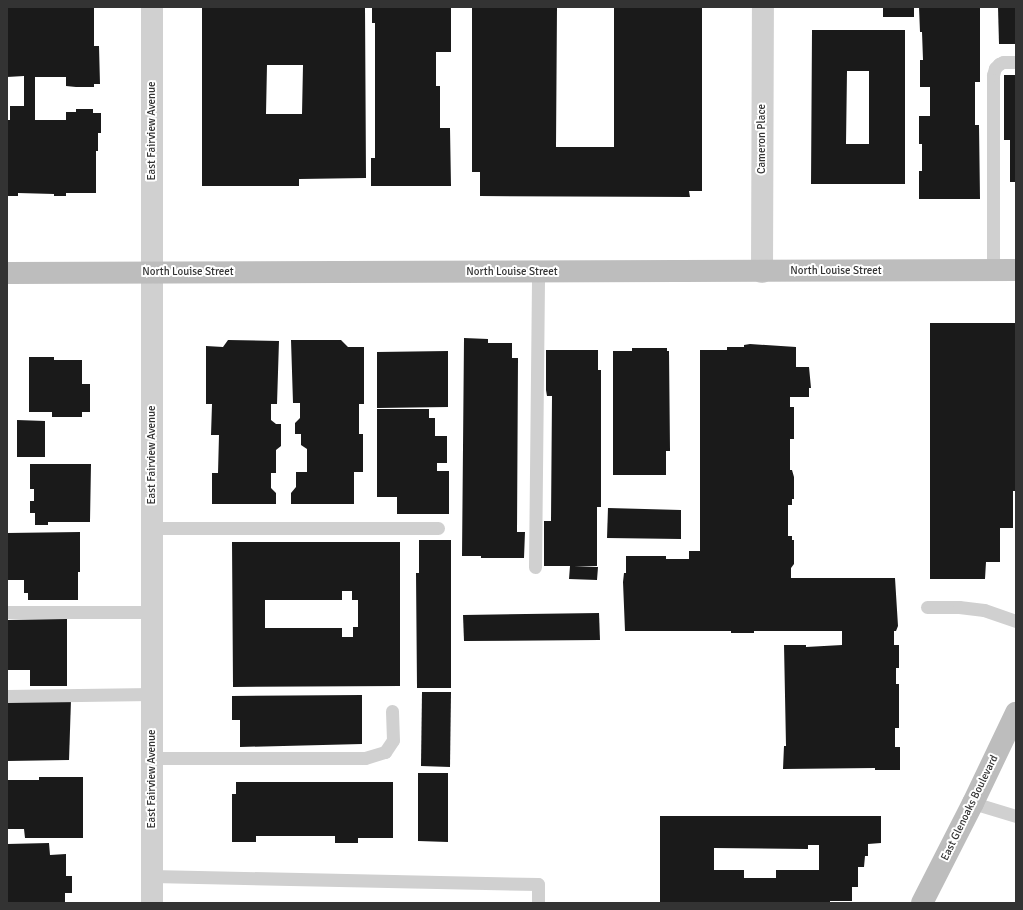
<!DOCTYPE html>
<html>
<head>
<meta charset="utf-8">
<style>
  body { margin:0 }
  #map { position:relative; width:1023px; height:910px; overflow:hidden; background:#fff; font-family:Signika,sans-serif }
  div>[style] { position:absolute }
  .building>* { inset:0; background:#1a1a1a }
  .lane>* { height:13px; margin:-6.5px; padding:0 6.5px; transform-origin:6.5px; border-radius:6.5px; background:#d0d0d0 }
  .street>* { height:22px; margin:-11px; padding:0 11px; transform-origin:11px; border-radius:11px; background:#d0d0d0 }
  .secondary>* { height:22px; margin:-11px; padding:0 11px; transform-origin:11px; border-radius:11px; background:#bdbdbd }
  span { translate:-50% -50%; white-space:nowrap; text-align:center; line-height:1.15; -webkit-text-stroke:4px #fff; paint-order:stroke }
  .street-label { font-size:11px; color:#333 }
  .frame { position:absolute; inset:0; border:8px solid #333; pointer-events:none }
</style>
</head>
<body>
<div id="map">
  <div class="building">
    <i style="clip-path:polygon(7px 7px,94px 7px,94px 46px,99px 46px,100px 84px,94px 84px,94px 87px,76px 87px,66px 86px,66px 77px,35px 77px,35px 120px,66px 120px,66px 112px,76px 112px,76px 109px,93px 109px,93px 113px,101px 113px,101px 133px,98px 133px,98px 151px,96px 151px,96px 193px,66px 193px,66px 196px,54px 196px,54px 194px,18px 193px,18px 196px,7px 196px,7px 120px,10px 120px,10px 106px,24px 106px,24px 76px,7px 77px)"></i>
    <i style="clip-path:polygon(evenodd,202px 7px,365px 7px,366px 178px,299px 179px,299px 186px,202px 186px,202px 7px,267px 65px,303px 65px,302px 114px,266px 114px,267px 65px)"></i>
    <i style="clip-path:polygon(372px 7px,451px 7px,451px 52px,436px 52px,436px 86px,440px 86px,440px 128px,450px 128px,451px 186px,371px 186px,371px 158px,375px 158px,375px 23px,372px 23px)"></i>
    <i style="clip-path:polygon(472px 7px,557px 7px,556px 147px,614px 147px,614px 7px,702px 7px,702px 191px,689px 191px,690px 197px,480px 196px,480px 172px,472px 172px)"></i>
    <i style="clip-path:polygon(883px 7px,914px 7px,914px 17px,883px 17px)"></i>
    <i style="clip-path:polygon(919px 7px,980px 7px,980px 82px,975px 82px,975px 125px,979px 125px,980px 199px,919px 199px,919px 171px,922px 171px,922px 144px,919px 144px,919px 116px,930px 116px,930px 87px,920px 87px,920px 60px,923px 60px,922px 32px,920px 32px)"></i>
    <i style="clip-path:polygon(998px 7px,1016px 7px,1016px 44px,999px 44px)"></i>
    <i style="clip-path:polygon(evenodd,812px 30px,905px 30px,905px 184px,811px 184px,812px 30px,847px 71px,869px 71px,869px 144px,846px 144px,847px 71px)"></i>
    <i style="clip-path:polygon(1004px 75px,1016px 75px,1016px 182px,1010px 182px,1010px 140px,1004px 140px)"></i>
    <i style="clip-path:polygon(930px 323px,1016px 323px,1016px 491px,1013px 491px,1013px 528px,1000px 528px,1000px 562px,986px 562px,985px 579px,930px 579px)"></i>
    <i style="clip-path:polygon(464px 338px,488px 339px,488px 343px,512px 343px,512px 358px,518px 358px,517px 532px,525px 532px,524px 558px,481px 558px,481px 556px,462px 556px)"></i>
    <i style="clip-path:polygon(228px 340px,279px 341px,277px 404px,271px 404px,271px 420px,276px 424px,281px 424px,281px 446px,276px 450px,276px 473px,271px 473px,271px 488px,276px 493px,276px 504px,212px 504px,212px 473px,218px 473px,219px 435px,211px 435px,212px 404px,206px 404px,206px 346px,223px 347px)"></i>
    <i style="clip-path:polygon(291px 340px,341px 340px,348px 347px,364px 347px,364px 404px,359px 404px,359px 434px,363px 434px,363px 472px,354px 472px,354px 504px,291px 504px,291px 493px,296px 487px,296px 472px,307px 472px,307px 449px,301px 445px,301px 434px,295px 434px,295px 423px,300px 418px,300px 403px,293px 403px)"></i>
    <i style="clip-path:polygon(750px 344px,796px 347px,796px 367px,809px 367px,811px 388px,809px 388px,809px 397px,790px 397px,790px 407px,794px 407px,794px 439px,790px 439px,790px 470px,792px 470px,794px 477px,794px 499px,792px 499px,792px 505px,788px 505px,788px 536px,792px 536px,792px 540px,794px 540px,794px 564px,791px 568px,791px 578px,895px 578px,898px 626px,896px 631px,894px 631px,894px 645px,899px 645px,899px 668px,896px 668px,896px 684px,899px 684px,899px 728px,895px 728px,895px 747px,900px 747px,900px 770px,875px 770px,875px 768px,783px 769px,784px 746px,786px 746px,784px 645px,806px 645px,806px 647px,842px 645px,842px 631px,754px 631px,754px 633px,731px 633px,731px 631px,625px 631px,623px 582px,624px 573px,626px 573px,626px 556px,666px 556px,666px 559px,689px 559px,689px 551px,700px 551px,700px 350px,727px 350px,727px 347px,744px 347px,744px 345px)"></i>
    <i style="clip-path:polygon(632px 348px,667px 348px,667px 351px,669px 351px,670px 451px,666px 451px,666px 475px,613px 475px,613px 351px,632px 351px)"></i>
    <i style="clip-path:polygon(546px 350px,598px 350px,598px 370px,601px 370px,601px 507px,597px 507px,597px 566px,574px 567px,598px 567px,597px 580px,569px 579px,570px 566px,544px 566px,544px 521px,551px 521px,552px 396px,547px 396px,546px 390px)"></i>
    <i style="clip-path:polygon(448px 351px,448px 407px,377px 408px,377px 352px)"></i>
    <i style="clip-path:polygon(29px 357px,54px 357px,54px 360px,82px 360px,82px 384px,90px 384px,90px 412px,82px 412px,82px 417px,52px 417px,52px 412px,29px 412px)"></i>
    <i style="clip-path:polygon(377px 409px,429px 409px,429px 418px,435px 418px,435px 436px,447px 436px,447px 463px,437px 463px,437px 471px,449px 471px,449px 514px,397px 514px,397px 497px,377px 497px)"></i>
    <i style="clip-path:polygon(17px 420px,45px 421px,45px 457px,17px 457px)"></i>
    <i style="clip-path:polygon(30px 464px,91px 464px,90px 522px,48px 522px,48px 525px,35px 525px,35px 513px,30px 513px,30px 501px,34px 501px,34px 489px,30px 489px)"></i>
    <i style="clip-path:polygon(608px 508px,681px 510px,681px 539px,607px 538px)"></i>
    <i style="clip-path:polygon(80px 532px,80px 572px,78px 572px,78px 600px,28px 600px,28px 593px,24px 593px,24px 580px,7px 580px,7px 533px)"></i>
    <i style="clip-path:polygon(419px 540px,451px 540px,451px 688px,417px 688px,416px 573px,419px 573px)"></i>
    <i style="clip-path:polygon(evenodd,232px 542px,400px 542px,400px 686px,233px 687px,232px 542px,342px 591px,352px 591px,352px 600px,358px 600px,358px 627px,353px 627px,353px 637px,342px 637px,342px 628px,265px 628px,265px 600px,342px 600px,342px 591px)"></i>
    <i style="clip-path:polygon(599px 613px,600px 640px,464px 641px,463px 615px)"></i>
    <i style="clip-path:polygon(67px 619px,67px 686px,30px 686px,30px 670px,7px 670px,7px 620px)"></i>
    <i style="clip-path:polygon(422px 692px,451px 692px,450px 767px,421px 766px)"></i>
    <i style="clip-path:polygon(362px 695px,362px 744px,240px 747px,240px 720px,232px 720px,232px 696px)"></i>
    <i style="clip-path:polygon(71px 700px,69px 760px,7px 761px,7px 701px)"></i>
    <i style="clip-path:polygon(418px 773px,448px 773px,448px 842px,418px 841px)"></i>
    <i style="clip-path:polygon(39px 777px,83px 777px,83px 838px,25px 838px,24px 829px,7px 829px,7px 780px,39px 780px)"></i>
    <i style="clip-path:polygon(236px 782px,393px 782px,393px 838px,358px 838px,358px 843px,335px 843px,335px 836px,256px 836px,256px 842px,232px 842px,232px 794px,236px 794px)"></i>
    <i style="clip-path:polygon(evenodd,660px 816px,881px 816px,881px 843px,868px 844px,868px 856px,865px 856px,864px 867px,858px 867px,858px 887px,852px 887px,852px 901px,830px 901px,830px 903px,660px 903px,660px 816px,808px 845px,819px 845px,819px 870px,776px 870px,776px 878px,744px 878px,744px 870px,714px 870px,714px 848px,808px 849px,808px 845px)"></i>
    <i style="clip-path:polygon(49px 843px,50px 855px,66px 854px,66px 876px,72px 876px,72px 893px,65px 893px,65px 903px,7px 903px,7px 844px)"></i>
  </div>
  <div class="lane">
    <i style="left:993px;top:270px;width:195px;rotate:-90deg"></i>
    <i style="left:993px;top:75px;width:7px;rotate:-74deg"></i>
    <i style="left:995px;top:68px;width:6px;rotate:-45deg"></i>
    <i style="left:999px;top:64px;width:4px;rotate:-27deg"></i>
    <i style="left:1003px;top:62px;width:13px"></i>
    <i style="left:152px;top:528px;width:286px"></i>
    <i style="left:535px;top:567px;width:295px;rotate:-89.4deg"></i>
    <i style="left:927px;top:607px;width:32px"></i>
    <i style="left:959px;top:607px;width:25px;rotate:7deg"></i>
    <i style="left:984px;top:610px;width:34px;rotate:19deg"></i>
    <i style="left:7px;top:612px;width:145px"></i>
    <i style="left:7px;top:696px;width:145px;rotate:-0.8deg"></i>
    <i style="left:152px;top:758px;width:213px"></i>
    <i style="left:365px;top:758px;width:21px;rotate:-17deg"></i>
    <i style="left:385px;top:752px;width:14px;rotate:-56deg"></i>
    <i style="left:393px;top:740px;width:29px;rotate:-92deg"></i>
    <i style="left:973px;top:803px;width:45px;rotate:16.8deg"></i>
    <i style="left:152px;top:876px;width:386px;rotate:1.2deg"></i>
    <i style="left:538px;top:884px;width:19px;rotate:90deg"></i>
  </div>
  <div class="street">
    <i style="left:762px;top:272px;width:265px;rotate:-89.8deg"></i>
    <i style="left:152px;top:903px;width:896px;rotate:-90deg"></i>
  </div>
  <div class="secondary">
    <i style="left:7px;top:273px;width:1009px;rotate:-0.17deg"></i>
    <i style="left:922px;top:903px;width:112px;rotate:-63deg"></i>
    <i style="left:973px;top:803px;width:100px;rotate:-64.5deg"></i>
  </div>
  <div class="street-label">
    <span style="left:152px;top:131px;rotate:-90deg">East Fairview Avenue</span>
    <span style="left:762px;top:139px;rotate:-90deg">Cameron Place</span>
    <span style="left:836px;top:271px">North Louise Street</span>
    <span style="left:188px;top:272px">North Louise Street</span>
    <span style="left:512px;top:272px">North Louise Street</span>
    <span style="left:152px;top:455px;rotate:-90deg">East Fairview Avenue</span>
    <span style="left:152px;top:779px;rotate:-90deg">East Fairview Avenue</span>
    <span style="left:970px;top:808px;rotate:-64deg">East Glenoaks Boulevard</span>
  </div>
  <div class="frame"></div>
</div>
</body>
</html>
